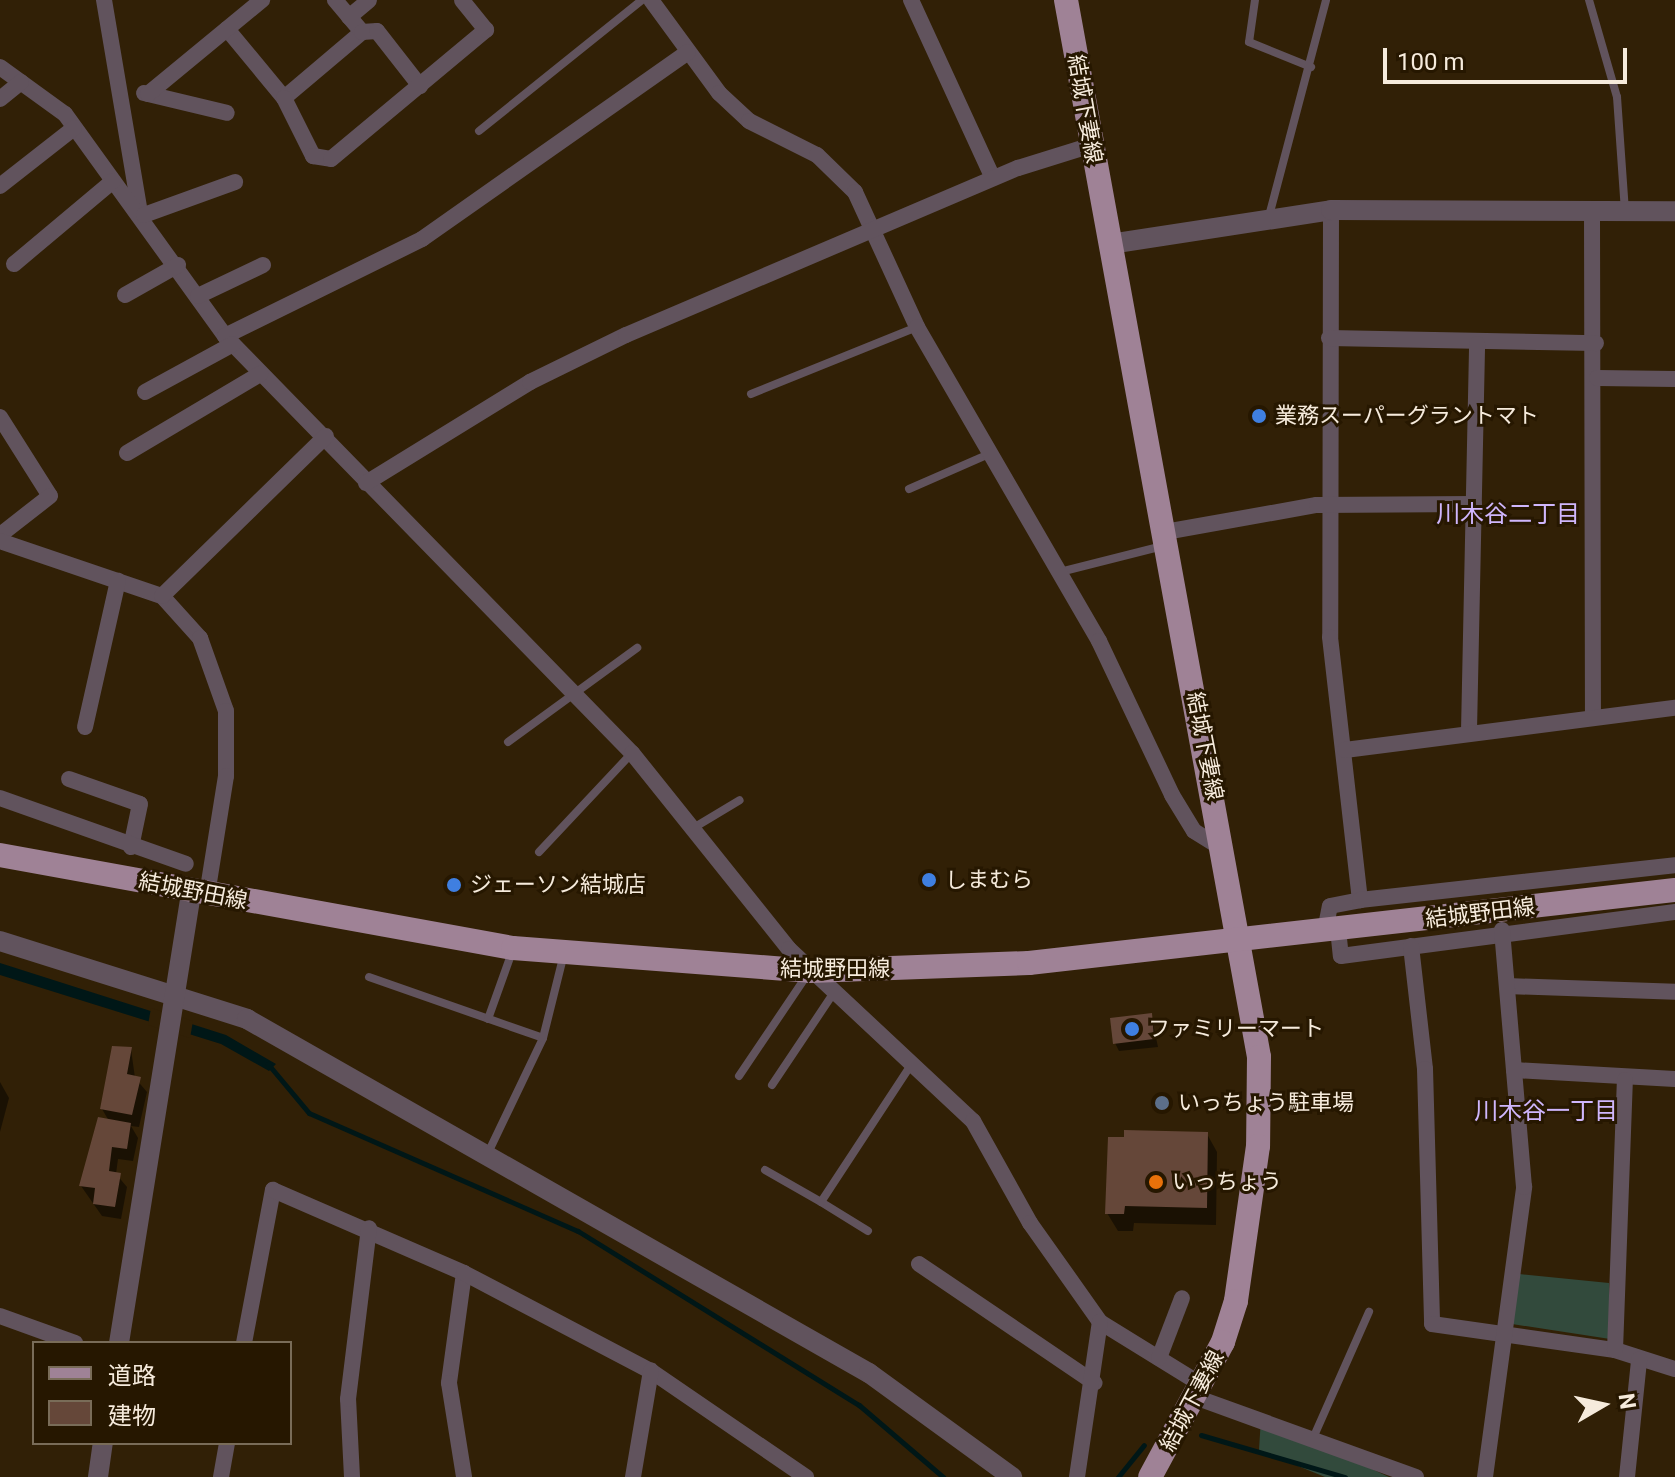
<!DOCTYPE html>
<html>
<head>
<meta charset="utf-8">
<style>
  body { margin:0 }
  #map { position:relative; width:1675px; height:1477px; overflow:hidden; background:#312006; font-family:Roboto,"Noto Sans JP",sans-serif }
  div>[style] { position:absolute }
  .green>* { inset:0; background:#324a3c }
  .water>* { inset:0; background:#001717 }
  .pier>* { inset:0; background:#312006 }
  .shadow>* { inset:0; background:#0007 }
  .stream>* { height:5px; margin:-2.5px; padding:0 2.5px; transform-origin:2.5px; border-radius:2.5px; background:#001717 }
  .building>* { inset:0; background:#654739 }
  .service>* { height:8px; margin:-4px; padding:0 4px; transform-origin:4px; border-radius:4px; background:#61535d }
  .minor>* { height:16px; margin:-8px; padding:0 8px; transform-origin:8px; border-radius:8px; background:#61535d }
  .tertiary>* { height:20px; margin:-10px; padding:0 10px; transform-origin:10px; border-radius:10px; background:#61535d }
  .primary>* { height:24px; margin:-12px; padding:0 12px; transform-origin:12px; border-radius:12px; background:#9f8296 }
  .dots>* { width:22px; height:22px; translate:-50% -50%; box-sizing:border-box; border:4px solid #261700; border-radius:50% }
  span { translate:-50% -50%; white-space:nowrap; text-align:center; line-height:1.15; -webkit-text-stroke:6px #261700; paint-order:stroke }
  .street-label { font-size:22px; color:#f6ebdc }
  .poi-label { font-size:22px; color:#f6ebdc }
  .left { translate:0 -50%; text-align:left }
  .neighbourhood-label { font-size:24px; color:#cfb6fc }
  .legend { position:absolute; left:32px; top:1341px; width:260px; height:104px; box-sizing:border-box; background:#261700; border:2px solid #796c58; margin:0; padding:10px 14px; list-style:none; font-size:24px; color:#f6ebdc }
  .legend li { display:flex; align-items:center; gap:16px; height:40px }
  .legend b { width:40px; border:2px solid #796c58 }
  .north { position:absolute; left:1563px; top:1365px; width:80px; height:80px; -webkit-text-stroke:6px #261700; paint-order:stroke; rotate:81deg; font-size:22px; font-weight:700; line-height:32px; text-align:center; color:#f6ebdc }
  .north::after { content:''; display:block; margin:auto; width:28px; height:36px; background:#f6ebdc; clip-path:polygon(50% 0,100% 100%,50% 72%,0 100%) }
  .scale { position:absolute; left:1383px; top:48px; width:244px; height:36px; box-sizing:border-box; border:4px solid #f6ebdc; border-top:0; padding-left:10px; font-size:24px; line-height:28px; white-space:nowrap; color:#f6ebdc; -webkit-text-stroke:6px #261700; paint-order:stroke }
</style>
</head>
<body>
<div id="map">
  <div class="green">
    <i style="clip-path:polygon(1519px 1274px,1609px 1283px,1610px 1339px,1512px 1324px)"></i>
    <i style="clip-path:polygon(1261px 1418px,1389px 1477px,1325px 1477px,1259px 1450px)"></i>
  </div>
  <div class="water">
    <i style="clip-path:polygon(0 963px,226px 1035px,276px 1064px,269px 1071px,221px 1044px,0 975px)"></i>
  </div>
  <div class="pier">
    <i style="clip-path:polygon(151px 1008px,193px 1021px,190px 1038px,148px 1025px)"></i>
  </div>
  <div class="shadow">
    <i style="clip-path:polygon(1151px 1015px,1158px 1047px,1119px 1051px,1115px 1043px)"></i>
    <i style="clip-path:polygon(131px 1049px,135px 1078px,147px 1092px,139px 1127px,131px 1126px,138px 1138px,133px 1161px,118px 1159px,116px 1174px,127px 1187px,121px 1219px,102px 1216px,81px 1186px,109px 1121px,102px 1109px)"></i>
    <i style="clip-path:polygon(0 1082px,9px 1098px,0 1132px)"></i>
    <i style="clip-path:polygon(1207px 1134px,1217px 1152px,1216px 1225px,1134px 1223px,1133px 1231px,1118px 1231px,1107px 1213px)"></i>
  </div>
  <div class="stream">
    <i style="left:268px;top:1064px;width:64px;rotate:50.1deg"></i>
    <i style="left:309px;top:1113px;width:294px;rotate:23.7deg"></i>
    <i style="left:578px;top:1231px;width:331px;rotate:31.8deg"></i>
    <i style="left:859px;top:1405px;width:111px;rotate:40.6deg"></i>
    <i style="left:1201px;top:1435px;width:150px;rotate:16.3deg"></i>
    <i style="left:1118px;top:1477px;width:41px;rotate:-50.9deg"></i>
  </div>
  <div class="building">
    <i style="clip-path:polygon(1152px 1013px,1154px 1039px,1113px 1044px,1110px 1018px)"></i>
    <i style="clip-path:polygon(112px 1046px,132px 1047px,127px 1074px,141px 1077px,132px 1115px,100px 1109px)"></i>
    <i style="clip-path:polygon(98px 1117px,131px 1123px,127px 1149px,112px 1147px,109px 1171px,121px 1173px,115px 1207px,93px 1204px,95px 1188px,79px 1186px)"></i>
    <i style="clip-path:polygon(1124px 1130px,1208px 1132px,1207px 1208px,1125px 1206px,1124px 1214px,1105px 1214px,1108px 1137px,1124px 1137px)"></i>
  </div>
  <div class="service">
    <i style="left:1255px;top:0;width:42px;rotate:98.1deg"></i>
    <i style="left:1249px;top:42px;width:67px;rotate:22deg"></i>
    <i style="left:1589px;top:0;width:101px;rotate:73.9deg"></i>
    <i style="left:1617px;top:97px;width:114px;rotate:86deg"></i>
    <i style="left:479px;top:131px;width:209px;rotate:-38.8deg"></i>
    <i style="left:1269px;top:216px;width:223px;rotate:-75.2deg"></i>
    <i style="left:751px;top:394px;width:179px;rotate:-22deg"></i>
    <i style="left:909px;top:489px;width:87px;rotate:-23.6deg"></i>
    <i style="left:1060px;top:572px;width:106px;rotate:-14.2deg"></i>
    <i style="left:508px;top:742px;width:160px;rotate:-36.1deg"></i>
    <i style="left:695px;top:827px;width:52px;rotate:-31deg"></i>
    <i style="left:539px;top:852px;width:136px;rotate:-46.8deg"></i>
    <i style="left:369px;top:977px;width:184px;rotate:19.3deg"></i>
    <i style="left:488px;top:1019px;width:71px;rotate:-70.3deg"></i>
    <i style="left:739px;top:1076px;width:122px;rotate:-56deg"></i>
    <i style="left:772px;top:1085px;width:110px;rotate:-56.2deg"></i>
    <i style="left:488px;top:1153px;width:127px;rotate:-64.4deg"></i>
    <i style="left:543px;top:1038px;width:87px;rotate:-76deg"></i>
    <i style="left:765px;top:1170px;width:64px;rotate:29.7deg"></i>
    <i style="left:868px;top:1231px;width:55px;rotate:-148.3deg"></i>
    <i style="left:821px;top:1202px;width:164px;rotate:-56.7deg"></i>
    <i style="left:1314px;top:1436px;width:136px;rotate:-66.1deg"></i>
  </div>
  <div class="minor">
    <i style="left:104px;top:0;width:211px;rotate:80.4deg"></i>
    <i style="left:651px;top:0;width:115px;rotate:53.8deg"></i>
    <i style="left:719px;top:93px;width:41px;rotate:43deg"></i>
    <i style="left:749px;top:121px;width:76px;rotate:26.6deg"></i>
    <i style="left:817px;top:155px;width:53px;rotate:44.2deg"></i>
    <i style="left:855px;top:192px;width:149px;rotate:65.3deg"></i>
    <i style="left:917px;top:327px;width:363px;rotate:59.9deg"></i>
    <i style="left:1099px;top:641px;width:170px;rotate:64.6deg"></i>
    <i style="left:1172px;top:795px;width:42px;rotate:58.6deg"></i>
    <i style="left:1194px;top:831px;width:36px;rotate:32deg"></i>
    <i style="left:911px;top:0;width:196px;rotate:65.3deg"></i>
    <i style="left:349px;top:17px;width:26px;rotate:-40deg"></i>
    <i style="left:227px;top:29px;width:89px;rotate:50.4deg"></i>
    <i style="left:284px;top:98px;width:102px;rotate:-40.2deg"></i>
    <i style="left:362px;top:32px;width:42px;rotate:-130.2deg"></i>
    <i style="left:362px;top:32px;width:15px;rotate:-4deg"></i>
    <i style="left:377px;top:31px;width:70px;rotate:52deg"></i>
    <i style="left:0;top:67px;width:80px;rotate:35.9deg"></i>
    <i style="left:65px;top:114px;width:274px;rotate:54.2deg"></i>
    <i style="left:225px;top:336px;width:583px;rotate:45.7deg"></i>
    <i style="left:632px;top:753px;width:251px;rotate:51.3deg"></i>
    <i style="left:789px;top:949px;width:252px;rotate:43.1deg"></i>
    <i style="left:973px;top:1121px;width:117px;rotate:60.8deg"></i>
    <i style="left:1030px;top:1223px;width:121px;rotate:54.7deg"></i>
    <i style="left:1100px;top:1322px;width:120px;rotate:31.7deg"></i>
    <i style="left:144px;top:93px;width:85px;rotate:13.5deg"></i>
    <i style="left:148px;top:94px;width:148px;rotate:-39.5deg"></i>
    <i style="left:284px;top:98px;width:65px;rotate:63.4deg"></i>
    <i style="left:313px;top:156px;width:18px;rotate:9deg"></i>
    <i style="left:331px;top:159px;width:202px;rotate:-39.8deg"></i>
    <i style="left:486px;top:30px;width:38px;rotate:-129deg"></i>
    <i style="left:0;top:99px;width:27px;rotate:-39deg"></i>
    <i style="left:0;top:186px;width:94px;rotate:-38.1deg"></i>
    <i style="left:1331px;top:210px;width:427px;rotate:90.1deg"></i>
    <i style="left:1330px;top:637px;width:265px;rotate:83.5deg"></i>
    <i style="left:1592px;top:212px;width:505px;rotate:89.89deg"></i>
    <i style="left:144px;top:215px;width:97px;rotate:-19.9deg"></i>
    <i style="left:14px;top:264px;width:129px;rotate:-40deg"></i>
    <i style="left:125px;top:295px;width:61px;rotate:-29.5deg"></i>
    <i style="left:198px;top:296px;width:72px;rotate:-25.5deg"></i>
    <i style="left:225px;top:336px;width:220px;rotate:-26.2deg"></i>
    <i style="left:422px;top:239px;width:325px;rotate:-35.1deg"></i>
    <i style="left:1329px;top:338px;width:267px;rotate:1.1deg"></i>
    <i style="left:1597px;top:378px;width:78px;rotate:0.7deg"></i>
    <i style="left:145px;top:392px;width:100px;rotate:-28.6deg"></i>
    <i style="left:0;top:417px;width:93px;rotate:57.7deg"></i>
    <i style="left:50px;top:496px;width:63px;rotate:142deg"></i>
    <i style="left:127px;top:453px;width:155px;rotate:-30.7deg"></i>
    <i style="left:366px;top:483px;width:193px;rotate:-31.6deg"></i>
    <i style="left:530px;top:382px;width:107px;rotate:-26.1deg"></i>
    <i style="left:626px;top:335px;width:426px;rotate:-23.1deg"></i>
    <i style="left:1018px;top:168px;width:77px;rotate:-17.3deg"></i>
    <i style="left:1165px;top:532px;width:154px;rotate:-10.1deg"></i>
    <i style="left:1317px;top:505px;width:157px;rotate:-0.4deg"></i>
    <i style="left:0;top:541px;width:171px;rotate:18.8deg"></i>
    <i style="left:162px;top:596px;width:57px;rotate:47.9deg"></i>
    <i style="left:200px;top:638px;width:77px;rotate:70.4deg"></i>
    <i style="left:226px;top:711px;width:65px;rotate:90deg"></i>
    <i style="left:226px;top:776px;width:120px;rotate:99.1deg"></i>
    <i style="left:162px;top:596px;width:229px;rotate:-44.3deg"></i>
    <i style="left:85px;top:727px;width:150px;rotate:-77.3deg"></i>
    <i style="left:1469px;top:731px;width:387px;rotate:-88.8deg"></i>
    <i style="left:1345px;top:750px;width:333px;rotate:-7.3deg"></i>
    <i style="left:69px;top:779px;width:75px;rotate:19.4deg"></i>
    <i style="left:140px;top:804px;width:44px;rotate:101.8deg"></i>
    <i style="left:0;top:798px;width:197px;rotate:19.5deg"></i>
    <i style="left:1338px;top:929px;width:27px;rotate:84deg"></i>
    <i style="left:1341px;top:956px;width:337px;rotate:-7.5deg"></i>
    <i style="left:1325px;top:931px;width:25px;rotate:-79deg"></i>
    <i style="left:1330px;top:906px;width:31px;rotate:-11deg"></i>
    <i style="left:1360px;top:900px;width:317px;rotate:-6.3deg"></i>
    <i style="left:1411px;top:946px;width:124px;rotate:83.5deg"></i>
    <i style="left:1425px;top:1069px;width:255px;rotate:88.4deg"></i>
    <i style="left:1432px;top:1324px;width:185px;rotate:8.1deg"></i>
    <i style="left:1615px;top:1350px;width:63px;rotate:17.6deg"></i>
    <i style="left:1507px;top:986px;width:168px;rotate:2deg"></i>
    <i style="left:1514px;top:1070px;width:161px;rotate:3.2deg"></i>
    <i style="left:919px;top:1264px;width:212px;rotate:34.1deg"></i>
    <i style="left:464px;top:1273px;width:111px;rotate:97.8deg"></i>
    <i style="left:449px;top:1383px;width:95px;rotate:80.9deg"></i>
    <i style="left:0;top:1316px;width:80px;rotate:19.8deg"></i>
    <i style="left:244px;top:1343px;width:156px;rotate:-79.3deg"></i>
    <i style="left:273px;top:1190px;width:208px;rotate:23.5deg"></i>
    <i style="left:464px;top:1273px;width:211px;rotate:27.7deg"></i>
    <i style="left:651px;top:1371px;width:188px;rotate:34.4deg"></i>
    <i style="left:1615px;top:1350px;width:270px;rotate:-87.9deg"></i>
    <i style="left:1159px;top:1358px;width:64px;rotate:-69deg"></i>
    <i style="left:1195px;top:1397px;width:235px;rotate:19.9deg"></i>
    <i style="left:221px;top:1477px;width:35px;rotate:-80deg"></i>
    <i style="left:352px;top:1477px;width:78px;rotate:-92.9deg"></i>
    <i style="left:348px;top:1399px;width:172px;rotate:-83deg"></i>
    <i style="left:633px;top:1477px;width:108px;rotate:-80.4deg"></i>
    <i style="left:1077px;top:1477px;width:157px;rotate:-81.6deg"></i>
    <i style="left:1485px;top:1477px;width:293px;rotate:-82.3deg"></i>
    <i style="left:1524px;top:1187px;width:258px;rotate:-94.9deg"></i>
    <i style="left:1627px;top:1477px;width:118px;rotate:-84.1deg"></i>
  </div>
  <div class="tertiary">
    <i style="left:1110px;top:244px;width:224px;rotate:-8.7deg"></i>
    <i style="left:1331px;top:210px;width:344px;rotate:0.2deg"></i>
    <i style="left:0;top:941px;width:259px;rotate:17.5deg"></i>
    <i style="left:247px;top:1019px;width:716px;rotate:29.65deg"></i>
    <i style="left:869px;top:1373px;width:177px;rotate:36deg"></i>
    <i style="left:119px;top:1343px;width:458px;rotate:-80.9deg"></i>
    <i style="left:98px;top:1477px;width:34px;rotate:-82deg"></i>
  </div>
  <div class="primary">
    <i style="left:1066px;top:0;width:1074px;rotate:79.65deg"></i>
    <i style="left:1259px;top:1057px;width:89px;rotate:90.6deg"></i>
    <i style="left:1258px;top:1146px;width:157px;rotate:98.1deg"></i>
    <i style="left:1236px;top:1301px;width:43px;rotate:107.6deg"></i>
    <i style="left:1223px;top:1342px;width:153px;rotate:118.4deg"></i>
    <i style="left:0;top:855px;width:521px;rotate:10.28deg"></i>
    <i style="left:513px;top:948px;width:298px;rotate:4.4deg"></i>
    <i style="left:810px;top:971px;width:219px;rotate:-2.1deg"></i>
    <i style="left:1029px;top:963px;width:650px;rotate:-6.45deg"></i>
  </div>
  <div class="dots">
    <i style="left:1259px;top:416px;background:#3f7fe0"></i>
    <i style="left:929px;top:880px;background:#3f7fe0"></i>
    <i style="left:454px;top:885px;background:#3f7fe0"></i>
    <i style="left:1132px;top:1029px;background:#3f7fe0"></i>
    <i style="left:1162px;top:1103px;background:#5c6f8a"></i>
    <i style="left:1156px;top:1182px;background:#e8710a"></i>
  </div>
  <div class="street-label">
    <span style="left:1085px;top:109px;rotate:80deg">結城下妻線</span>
    <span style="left:1205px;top:746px;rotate:79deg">結城下妻線</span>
    <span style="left:193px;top:891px;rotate:11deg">結城野田線</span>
    <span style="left:1480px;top:913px;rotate:-7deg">結城野田線</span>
    <span style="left:835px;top:969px">結城野田線</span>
    <span style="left:1192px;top:1401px;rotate:-62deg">結城下妻線</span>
  </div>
  <div class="poi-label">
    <span class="left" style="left:1275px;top:416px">業務スーパーグラントマト</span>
    <span class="left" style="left:945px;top:880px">しまむら</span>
    <span class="left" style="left:470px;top:885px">ジェーソン結城店</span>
    <span class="left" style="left:1148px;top:1029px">ファミリーマート</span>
    <span class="left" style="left:1178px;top:1103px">いっちょう駐車場</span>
    <span class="left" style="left:1172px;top:1182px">いっちょう</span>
  </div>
  <div class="neighbourhood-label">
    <span style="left:1508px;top:515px">川木谷二丁目</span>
    <span style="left:1546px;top:1112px">川木谷一丁目</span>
  </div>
  <ul class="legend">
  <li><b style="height:10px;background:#9f8296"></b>道路</li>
  <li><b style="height:22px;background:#654739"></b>建物</li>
  </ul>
  <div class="north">N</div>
  <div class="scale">100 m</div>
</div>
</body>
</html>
